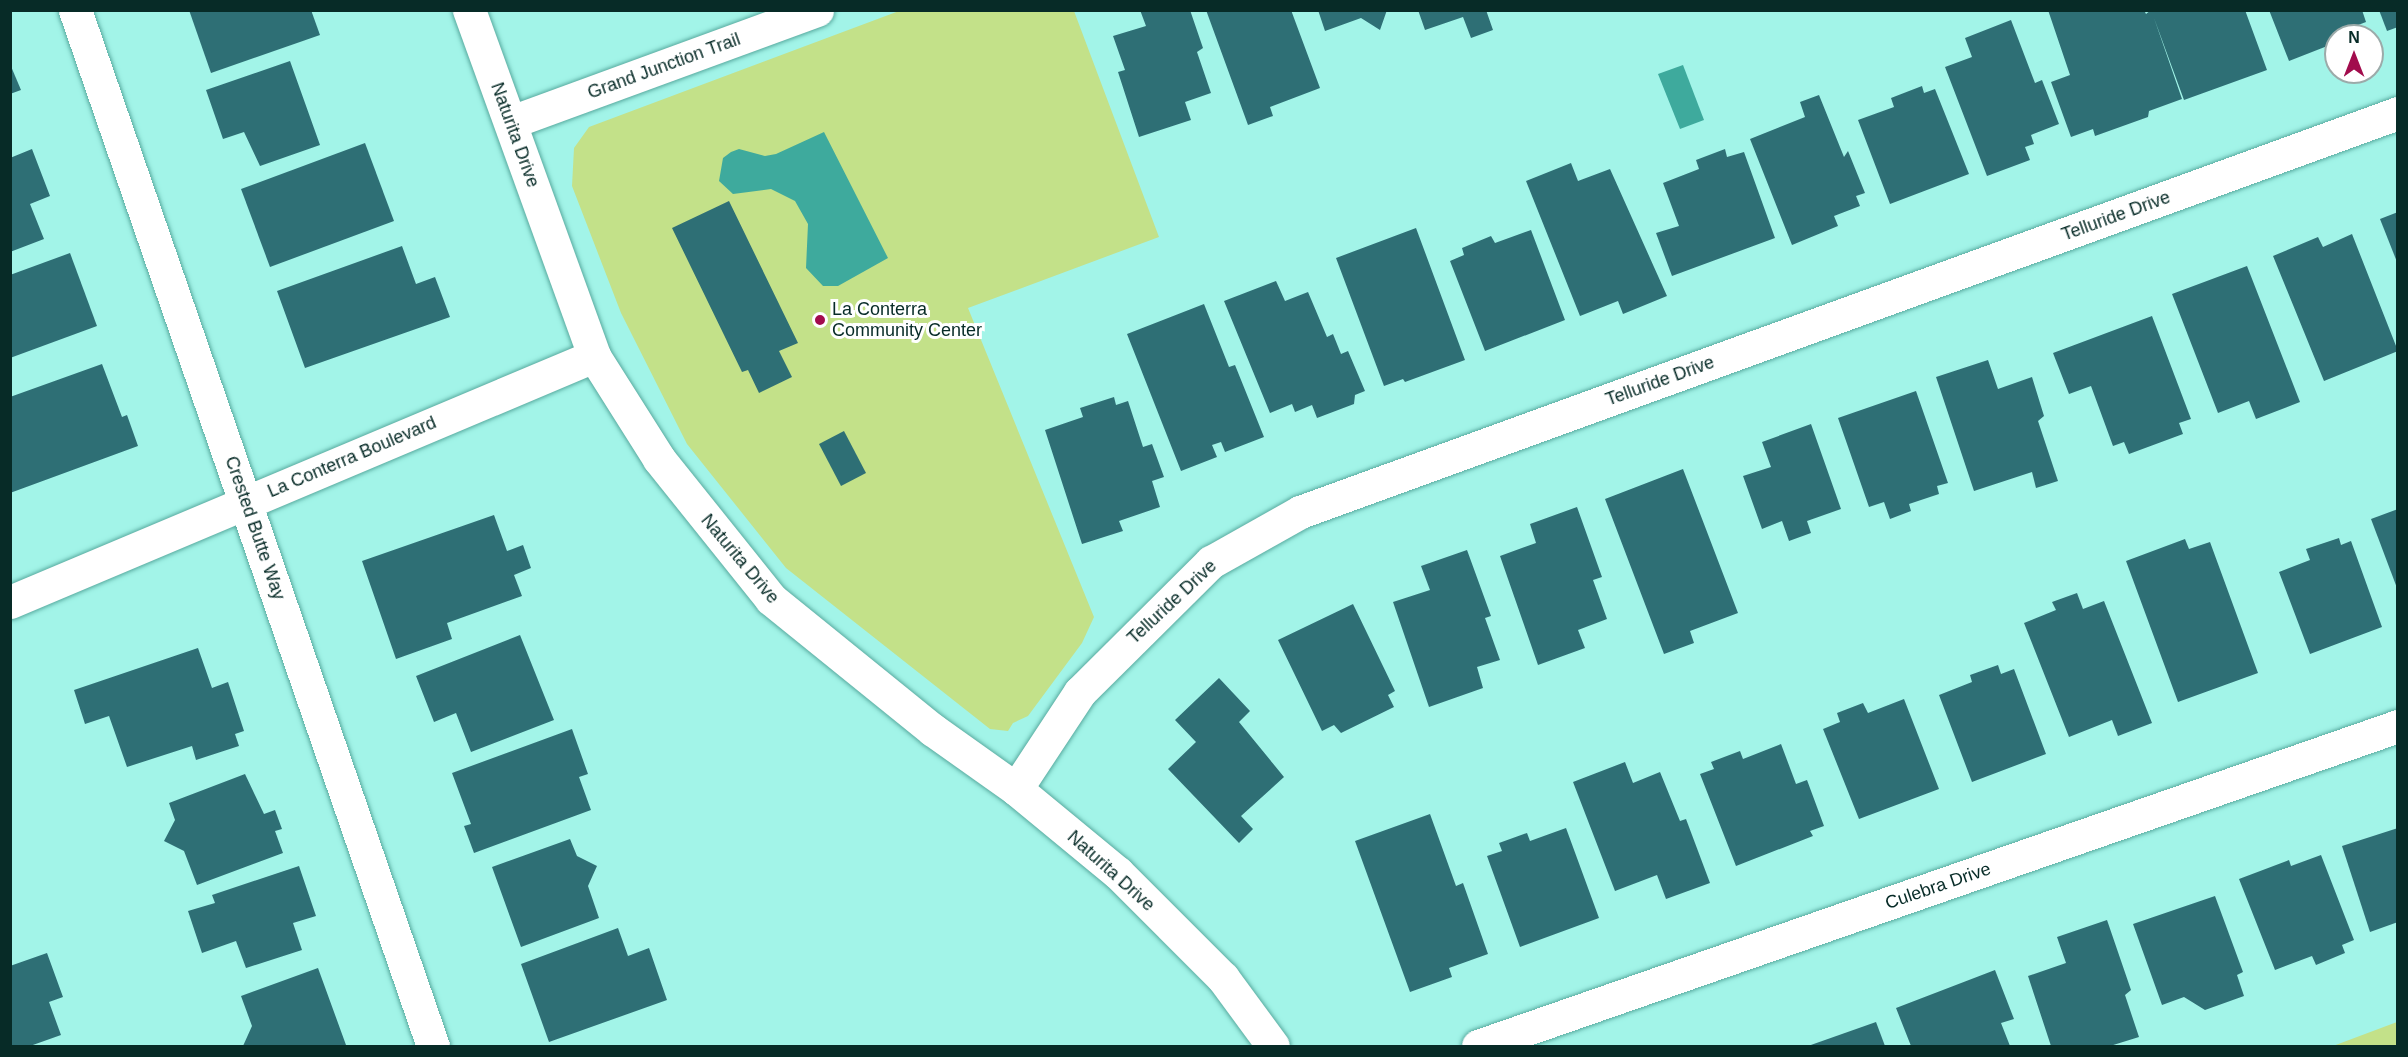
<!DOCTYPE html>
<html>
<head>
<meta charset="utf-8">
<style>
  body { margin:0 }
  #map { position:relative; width:2408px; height:1057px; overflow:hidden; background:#a2f4e8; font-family:Helvetica,sans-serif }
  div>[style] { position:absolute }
  .green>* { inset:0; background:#c3e189 }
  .water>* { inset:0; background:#3eaa9d }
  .building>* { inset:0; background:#2e6f75 }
  .roads { filter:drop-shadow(0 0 2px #58aa9f) drop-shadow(0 0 2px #58aa9f) }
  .minor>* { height:33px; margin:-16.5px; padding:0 16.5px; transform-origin:16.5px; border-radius:16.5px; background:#fff }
  .dots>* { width:16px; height:16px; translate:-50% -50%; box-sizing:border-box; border:3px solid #fff; border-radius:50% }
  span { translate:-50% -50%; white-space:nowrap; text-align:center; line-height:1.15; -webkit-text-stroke:6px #fff; paint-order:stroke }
  .street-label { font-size:18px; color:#072b27 }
  .poi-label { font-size:18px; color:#072b27 }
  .left { translate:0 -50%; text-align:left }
  .frame { position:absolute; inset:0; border:12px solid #072b27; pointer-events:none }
  .north { position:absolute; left:2324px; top:24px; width:60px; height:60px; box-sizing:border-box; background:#fff; border:2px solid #9caaa9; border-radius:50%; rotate:0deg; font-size:16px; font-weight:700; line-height:24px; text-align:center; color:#072b27 }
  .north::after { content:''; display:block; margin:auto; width:21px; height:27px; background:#a20c4d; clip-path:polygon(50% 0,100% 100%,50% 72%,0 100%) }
</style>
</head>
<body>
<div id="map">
  <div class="green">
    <i style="clip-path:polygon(899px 11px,1074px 11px,1159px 237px,968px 308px,1094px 617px,1082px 643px,1028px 716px,1013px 723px,1008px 731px,990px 729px,786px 568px,687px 444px,621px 313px,572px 186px,574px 148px,589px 127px)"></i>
    <i style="clip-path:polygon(2397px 1022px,2397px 1046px,2333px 1046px)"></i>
  </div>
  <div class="water">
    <i style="clip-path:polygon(1683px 65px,1704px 120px,1680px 129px,1658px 74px)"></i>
    <i style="clip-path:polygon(824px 132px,888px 258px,838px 286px,823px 286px,806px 268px,808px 224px,795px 201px,771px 189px,733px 194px,719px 181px,723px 158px,731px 152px,739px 149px,765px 156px,776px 154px)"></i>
  </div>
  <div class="building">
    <i style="clip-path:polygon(189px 10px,311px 10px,320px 35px,211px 73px)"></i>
    <i style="clip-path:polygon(1140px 10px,1190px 10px,1203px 48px,1197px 52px,1211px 93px,1185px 102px,1191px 120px,1139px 137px,1118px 72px,1125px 70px,1113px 36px,1146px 26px)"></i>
    <i style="clip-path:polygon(1206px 10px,1291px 10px,1320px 88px,1270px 107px,1273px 116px,1248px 125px)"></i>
    <i style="clip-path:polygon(1318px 10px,1387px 10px,1380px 30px,1361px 18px,1325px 31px)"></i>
    <i style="clip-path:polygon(1418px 10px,1486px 10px,1493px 30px,1471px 38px,1463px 17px,1425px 30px)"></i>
    <i style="clip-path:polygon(2048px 10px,2144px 10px,2146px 14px,2151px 10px,2245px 10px,2267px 70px,2184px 100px,2154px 18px,2182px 99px,2149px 111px,2148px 117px,2095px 136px,2093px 129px,2071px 137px,2051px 82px,2070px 75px)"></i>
    <i style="clip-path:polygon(2269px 10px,2362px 10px,2366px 22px,2332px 35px,2335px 43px,2289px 61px)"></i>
    <i style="clip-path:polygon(2379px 10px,2398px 10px,2398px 27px,2387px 31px)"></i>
    <i style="clip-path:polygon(2011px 20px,2035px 83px,2042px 80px,2059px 124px,2031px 135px,2034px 144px,2025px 147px,2030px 160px,1987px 176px,1945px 67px,1972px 57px,1965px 38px)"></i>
    <i style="clip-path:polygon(290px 61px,320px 145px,260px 166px,244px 132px,223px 139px,206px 90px)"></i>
    <i style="clip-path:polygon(10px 64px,21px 90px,10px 94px)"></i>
    <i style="clip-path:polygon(1922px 86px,1924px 93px,1935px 89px,1969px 174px,1890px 204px,1858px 120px,1894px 107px,1891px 98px)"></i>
    <i style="clip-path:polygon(1819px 95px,1844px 157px,1848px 151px,1865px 193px,1856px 196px,1860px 206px,1834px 216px,1838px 226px,1792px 245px,1750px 139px,1805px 117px,1800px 102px)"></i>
    <i style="clip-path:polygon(365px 143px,394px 221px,270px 267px,241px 189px)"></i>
    <i style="clip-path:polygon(32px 149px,50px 196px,30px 204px,44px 239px,10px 252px,10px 158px)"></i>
    <i style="clip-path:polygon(1725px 149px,1727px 157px,1744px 152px,1775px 238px,1672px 276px,1656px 233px,1679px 226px,1663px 183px,1699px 169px,1696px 160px)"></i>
    <i style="clip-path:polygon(1571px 163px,1578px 181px,1610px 169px,1667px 296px,1623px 314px,1618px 301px,1580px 316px,1526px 181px)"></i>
    <i style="clip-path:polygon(729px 201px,798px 343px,779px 351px,792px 377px,759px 393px,748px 370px,742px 372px,672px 228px)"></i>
    <i style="clip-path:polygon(2398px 212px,2398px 262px,2397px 262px,2380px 219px)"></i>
    <i style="clip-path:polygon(1416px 228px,1465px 360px,1405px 382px,1403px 379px,1384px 386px,1336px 258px)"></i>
    <i style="clip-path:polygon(1531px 230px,1565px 320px,1485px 351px,1450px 261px,1464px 255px,1462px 248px,1491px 236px,1495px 243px)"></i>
    <i style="clip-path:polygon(2352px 234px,2398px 351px,2324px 381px,2273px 256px,2318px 237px,2323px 247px)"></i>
    <i style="clip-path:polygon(402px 246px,416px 284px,435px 277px,450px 317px,305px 368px,277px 291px)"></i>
    <i style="clip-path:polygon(70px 253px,97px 326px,10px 358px,10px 275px)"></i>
    <i style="clip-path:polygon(2247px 266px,2300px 402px,2256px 419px,2249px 401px,2218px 413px,2172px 294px)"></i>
    <i style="clip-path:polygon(1276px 281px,1285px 301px,1308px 292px,1327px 337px,1333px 334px,1341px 354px,1348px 351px,1365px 391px,1355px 395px,1354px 404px,1317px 418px,1312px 405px,1295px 412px,1292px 404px,1270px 413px,1224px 301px)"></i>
    <i style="clip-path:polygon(1204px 304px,1229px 367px,1235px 365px,1264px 437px,1225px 452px,1221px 442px,1212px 445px,1217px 457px,1181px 471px,1127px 334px)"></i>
    <i style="clip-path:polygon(2152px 316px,2191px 419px,2179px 423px,2183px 434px,2129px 454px,2124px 442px,2113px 446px,2091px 386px,2069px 394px,2053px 353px)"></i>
    <i style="clip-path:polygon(1988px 360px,1998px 389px,2032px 377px,2044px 416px,2038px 421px,2058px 481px,2036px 488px,2032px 472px,1974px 491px,1936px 377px)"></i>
    <i style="clip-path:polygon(102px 364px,122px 417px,127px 415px,138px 446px,10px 493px,10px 397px)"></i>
    <i style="clip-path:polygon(1916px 391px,1948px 483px,1937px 486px,1939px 494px,1909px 504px,1911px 511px,1890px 519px,1884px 502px,1869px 507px,1838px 418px)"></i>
    <i style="clip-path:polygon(1114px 397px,1116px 405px,1128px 401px,1143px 447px,1152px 444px,1164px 477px,1152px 481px,1160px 507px,1119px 521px,1123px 531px,1082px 544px,1045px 430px,1083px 417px,1080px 408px)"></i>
    <i style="clip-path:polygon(1811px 424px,1841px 509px,1807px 521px,1811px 533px,1789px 541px,1782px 521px,1762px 529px,1743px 476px,1771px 467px,1762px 442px)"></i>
    <i style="clip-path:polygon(844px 431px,866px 473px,841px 486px,819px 444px)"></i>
    <i style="clip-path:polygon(1683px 469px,1738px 613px,1690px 631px,1694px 643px,1664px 654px,1605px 499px)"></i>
    <i style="clip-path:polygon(1577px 507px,1602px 577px,1593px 580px,1607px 619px,1578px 630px,1585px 648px,1538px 665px,1500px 556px,1536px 543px,1530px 524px)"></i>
    <i style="clip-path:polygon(2398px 509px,2398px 588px,2397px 588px,2371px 519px)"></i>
    <i style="clip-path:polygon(494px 515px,507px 551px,523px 545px,531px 568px,514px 575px,522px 596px,447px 623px,452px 639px,396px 659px,362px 561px)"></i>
    <i style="clip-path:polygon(2339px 538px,2341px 545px,2351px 541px,2382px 627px,2310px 654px,2279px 572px,2310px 560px,2306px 549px)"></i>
    <i style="clip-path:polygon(2185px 539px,2189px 549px,2210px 542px,2258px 673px,2178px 702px,2126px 561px)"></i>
    <i style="clip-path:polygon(1467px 550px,1491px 616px,1485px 618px,1500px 660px,1477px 667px,1483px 688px,1429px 707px,1393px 602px,1430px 590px,1421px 566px)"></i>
    <i style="clip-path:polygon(2077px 593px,2083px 609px,2104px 601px,2152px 723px,2118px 736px,2112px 720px,2069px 737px,2024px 623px,2056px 610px,2052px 602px)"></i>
    <i style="clip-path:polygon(1353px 604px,1395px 691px,1388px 695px,1394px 707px,1341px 733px,1334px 725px,1322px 731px,1278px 640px)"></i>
    <i style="clip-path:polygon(520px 635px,554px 720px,471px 752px,456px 713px,434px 722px,416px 676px)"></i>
    <i style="clip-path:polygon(198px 648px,212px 688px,228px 682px,244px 731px,235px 734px,239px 746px,196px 760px,192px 746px,127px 767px,109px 716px,85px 724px,74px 690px)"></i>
    <i style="clip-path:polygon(1998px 665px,2001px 674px,2014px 669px,2046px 754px,1972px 782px,1939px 695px,1972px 682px,1970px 675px)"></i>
    <i style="clip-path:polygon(1219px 678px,1250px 711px,1239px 722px,1284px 777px,1241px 816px,1253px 829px,1239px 843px,1168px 769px,1196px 742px,1175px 720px)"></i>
    <i style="clip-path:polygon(1904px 699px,1939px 789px,1859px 819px,1823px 729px,1840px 722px,1837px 713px,1863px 703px,1868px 713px)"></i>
    <i style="clip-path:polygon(572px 729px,588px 774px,579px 777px,591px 810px,474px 853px,464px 826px,471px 824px,452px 773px)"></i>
    <i style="clip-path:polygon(1781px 744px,1796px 784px,1807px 780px,1824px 826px,1810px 831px,1813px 836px,1736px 866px,1700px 774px,1714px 769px,1711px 762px,1740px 751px,1743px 759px)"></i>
    <i style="clip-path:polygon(1625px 762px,1633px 783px,1660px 772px,1680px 821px,1686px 819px,1710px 883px,1666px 899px,1657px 875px,1615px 891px,1573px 782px)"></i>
    <i style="clip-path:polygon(245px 774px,264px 814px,275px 810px,282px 829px,275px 831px,283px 853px,197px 885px,184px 851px,164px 841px,175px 820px,169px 803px)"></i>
    <i style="clip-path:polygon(1430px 814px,1456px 886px,1463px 883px,1488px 954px,1449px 968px,1452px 977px,1410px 992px,1355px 841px)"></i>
    <i style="clip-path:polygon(1566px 828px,1599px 918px,1520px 947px,1487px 856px,1502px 851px,1499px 843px,1527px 833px,1530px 841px)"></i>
    <i style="clip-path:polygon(2398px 828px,2398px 922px,2370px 932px,2342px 846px)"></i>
    <i style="clip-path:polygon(570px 839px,577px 856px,597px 866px,588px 886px,599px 918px,521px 947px,492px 867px)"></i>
    <i style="clip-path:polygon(2321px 855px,2354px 940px,2342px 945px,2345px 953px,2316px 965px,2312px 956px,2275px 970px,2239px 879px,2289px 860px,2291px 866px)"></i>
    <i style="clip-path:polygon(299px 866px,316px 916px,293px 923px,302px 950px,246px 968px,236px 941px,202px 953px,188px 911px,215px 903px,212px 895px)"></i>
    <i style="clip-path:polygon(2215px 896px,2243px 972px,2237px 975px,2244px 996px,2205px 1010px,2184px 997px,2162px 1005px,2133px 924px)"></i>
    <i style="clip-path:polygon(2107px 920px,2131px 990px,2125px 995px,2139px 1037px,2110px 1046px,2051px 1046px,2028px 976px,2066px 963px,2057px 937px)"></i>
    <i style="clip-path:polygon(618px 928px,628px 956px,649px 948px,667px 1000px,549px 1042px,521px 964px)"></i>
    <i style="clip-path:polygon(47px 953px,63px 997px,49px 1002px,61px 1035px,30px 1046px,10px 1046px,10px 966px)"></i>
    <i style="clip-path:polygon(318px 968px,346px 1045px,243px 1046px,252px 1026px,241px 996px)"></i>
    <i style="clip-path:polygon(1995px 970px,2014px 1019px,2001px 1023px,2010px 1046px,1911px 1046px,1896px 1008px)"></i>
    <i style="clip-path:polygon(1876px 1022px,1885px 1046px,1808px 1046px)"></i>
  </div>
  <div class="roads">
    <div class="minor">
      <i style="left:75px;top:10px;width:1096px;rotate:70.94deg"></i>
      <i style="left:469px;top:10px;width:368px;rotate:70.1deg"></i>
      <i style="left:594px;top:356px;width:122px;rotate:57.7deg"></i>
      <i style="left:659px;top:459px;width:179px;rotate:51.3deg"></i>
      <i style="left:771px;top:599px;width:208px;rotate:39deg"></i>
      <i style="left:933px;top:730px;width:102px;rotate:35.4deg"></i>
      <i style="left:1016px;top:789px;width:132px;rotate:39.5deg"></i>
      <i style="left:1118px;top:873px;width:148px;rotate:45deg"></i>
      <i style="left:1223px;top:978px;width:84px;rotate:53.7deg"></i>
      <i style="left:511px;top:122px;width:326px;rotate:-20.1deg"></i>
      <i style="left:10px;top:602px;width:634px;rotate:-22.84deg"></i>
      <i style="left:1016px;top:789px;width:116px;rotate:-56.6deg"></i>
      <i style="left:1080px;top:692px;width:185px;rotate:-44.8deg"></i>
      <i style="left:1211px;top:562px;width:102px;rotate:-29.3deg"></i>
      <i style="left:1300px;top:512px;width:1168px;rotate:-19.97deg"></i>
      <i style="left:1478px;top:1046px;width:974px;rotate:-19.18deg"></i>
    </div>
  </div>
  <div class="dots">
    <i style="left:820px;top:320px;background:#a20c4d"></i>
  </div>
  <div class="street-label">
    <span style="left:664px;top:66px;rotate:-20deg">Grand Junction Trail</span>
    <span style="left:515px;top:135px;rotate:70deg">Naturita Drive</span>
    <span style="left:2116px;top:216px;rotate:-20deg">Telluride Drive</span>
    <span style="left:1660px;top:381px;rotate:-20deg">Telluride Drive</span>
    <span style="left:352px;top:457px;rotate:-23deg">La Conterra Boulevard</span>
    <span style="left:255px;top:528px;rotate:71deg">Crested Butte Way</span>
    <span style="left:740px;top:559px;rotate:50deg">Naturita Drive</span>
    <span style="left:1172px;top:602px;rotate:-43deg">Telluride Drive</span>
    <span style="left:1111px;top:871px;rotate:42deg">Naturita Drive</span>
    <span style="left:1938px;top:886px;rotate:-19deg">Culebra Drive</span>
  </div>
  <div class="poi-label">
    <span class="left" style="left:832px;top:320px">La Conterra<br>Community Center</span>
  </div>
  <div class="frame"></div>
  <div class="north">N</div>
</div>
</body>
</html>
